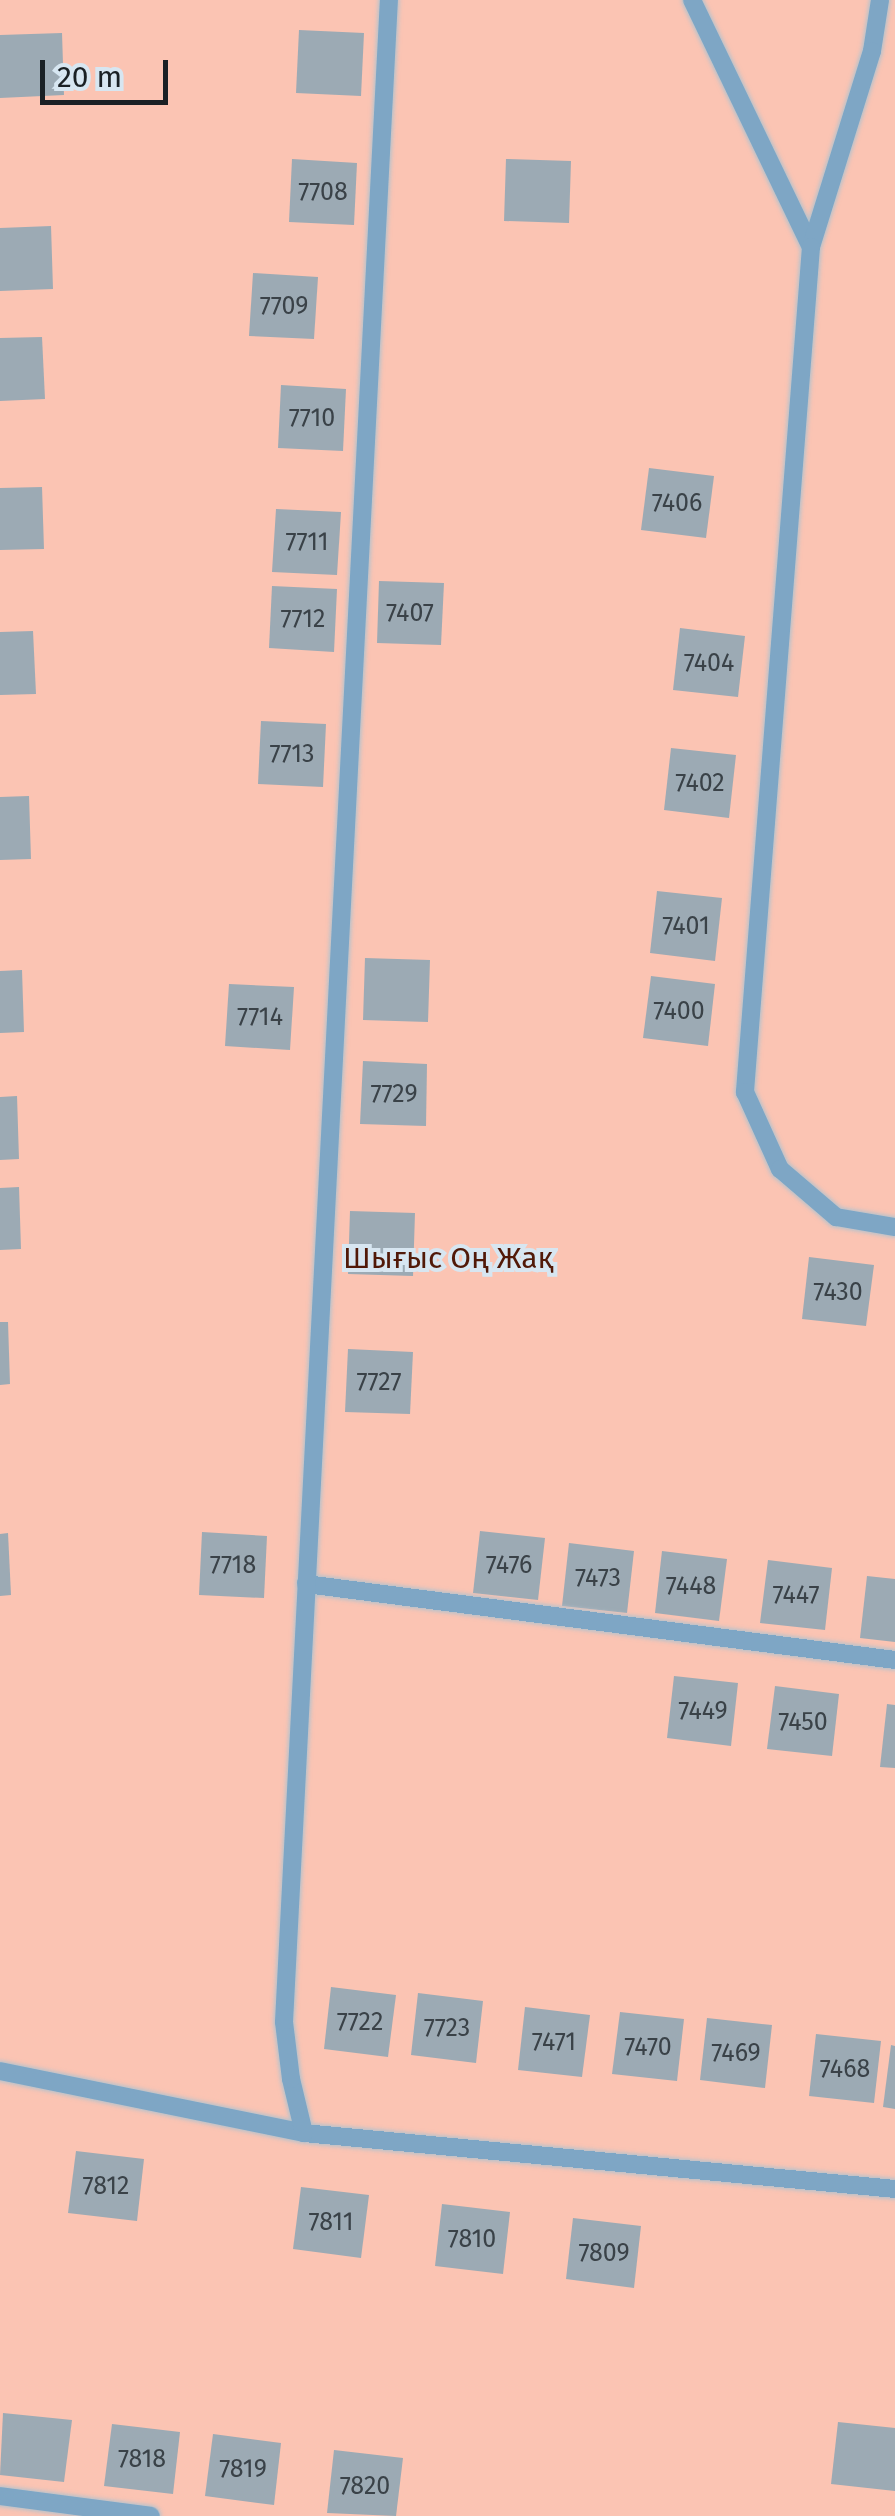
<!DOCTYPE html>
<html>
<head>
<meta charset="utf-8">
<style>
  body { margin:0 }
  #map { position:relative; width:895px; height:2516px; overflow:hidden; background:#d7e6f1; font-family:"Fira Sans",sans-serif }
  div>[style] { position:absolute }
  .green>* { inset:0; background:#fbc4b3 }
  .building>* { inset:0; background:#9caab4 }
  .roads { filter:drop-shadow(0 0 2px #b5c2cc) drop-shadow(0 0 2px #b5c2cc) }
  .lane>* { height:18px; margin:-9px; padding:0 9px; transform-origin:9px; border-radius:9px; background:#7ea6c5 }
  span { translate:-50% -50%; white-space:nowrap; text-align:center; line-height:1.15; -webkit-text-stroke:8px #d7e6f1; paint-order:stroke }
  .number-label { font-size:25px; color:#3a4248 }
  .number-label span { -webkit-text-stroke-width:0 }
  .park-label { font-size:30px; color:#511908 }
  .scale { position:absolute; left:40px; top:60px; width:128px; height:45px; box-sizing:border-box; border:5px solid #1a2024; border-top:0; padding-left:12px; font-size:30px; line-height:35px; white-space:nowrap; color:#1a2024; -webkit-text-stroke:8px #d7e6f1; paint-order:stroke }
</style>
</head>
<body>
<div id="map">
  <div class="green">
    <i style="clip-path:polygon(0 0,895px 0,895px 2516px,0 2516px)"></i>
  </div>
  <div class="building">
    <i style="clip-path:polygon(299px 30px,364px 33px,361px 96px,296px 93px)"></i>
    <i style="clip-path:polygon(62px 33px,64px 95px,0 98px,0 35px)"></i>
    <i style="clip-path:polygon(292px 159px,357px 163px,354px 225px,289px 222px)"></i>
    <i style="clip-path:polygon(506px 159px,571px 161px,569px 223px,504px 221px)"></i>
    <i style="clip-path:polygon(51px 226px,53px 289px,0 291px,0 228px)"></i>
    <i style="clip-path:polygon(253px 273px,318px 277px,314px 339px,249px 336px)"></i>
    <i style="clip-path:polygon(42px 337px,45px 399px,0 401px,0 338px)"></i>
    <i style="clip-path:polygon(281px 385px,346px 389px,343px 451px,278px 448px)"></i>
    <i style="clip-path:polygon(649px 468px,714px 476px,706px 538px,641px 530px)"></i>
    <i style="clip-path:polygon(42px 487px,44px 549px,0 550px,0 488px)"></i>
    <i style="clip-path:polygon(276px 509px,341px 512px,337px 575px,272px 572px)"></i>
    <i style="clip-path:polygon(379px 581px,444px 583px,441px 645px,377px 643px)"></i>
    <i style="clip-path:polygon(272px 586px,337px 589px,334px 652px,269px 648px)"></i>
    <i style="clip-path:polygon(680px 628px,745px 636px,738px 697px,673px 690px)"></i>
    <i style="clip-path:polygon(33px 631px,36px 694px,0 695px,0 632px)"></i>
    <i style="clip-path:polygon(261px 721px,326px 724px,323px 787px,258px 784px)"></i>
    <i style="clip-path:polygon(671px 748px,736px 755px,729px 818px,664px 810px)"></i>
    <i style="clip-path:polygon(29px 796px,31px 859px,0 860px,0 797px)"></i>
    <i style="clip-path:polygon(657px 891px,722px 898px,715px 961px,650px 953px)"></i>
    <i style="clip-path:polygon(365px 958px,430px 960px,428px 1022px,363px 1020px)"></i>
    <i style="clip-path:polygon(22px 970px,24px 1032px,0 1033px,0 971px)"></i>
    <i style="clip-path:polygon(651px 976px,715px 984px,708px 1046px,643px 1038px)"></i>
    <i style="clip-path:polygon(229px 984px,294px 987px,290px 1050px,225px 1046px)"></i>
    <i style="clip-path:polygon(363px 1061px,427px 1064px,426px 1126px,360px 1124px)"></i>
    <i style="clip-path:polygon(17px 1096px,19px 1159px,0 1160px,0 1097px)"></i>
    <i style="clip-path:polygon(19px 1187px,21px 1249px,0 1250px,0 1188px)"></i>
    <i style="clip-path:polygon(350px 1211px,415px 1213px,413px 1276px,348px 1274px)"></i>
    <i style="clip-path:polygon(809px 1257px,874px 1265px,866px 1326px,802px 1319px)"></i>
    <i style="clip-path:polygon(0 1322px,8px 1322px,10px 1384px,0 1385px)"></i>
    <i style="clip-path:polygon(348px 1349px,413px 1352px,410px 1414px,345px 1412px)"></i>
    <i style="clip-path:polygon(480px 1531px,545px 1538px,538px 1600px,473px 1593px)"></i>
    <i style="clip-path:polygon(202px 1532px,267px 1536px,264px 1598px,199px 1595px)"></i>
    <i style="clip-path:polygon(8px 1533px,11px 1595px,0 1596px,0 1534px)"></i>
    <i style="clip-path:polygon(569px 1543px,634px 1551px,627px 1613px,562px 1606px)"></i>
    <i style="clip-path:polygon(662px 1551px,727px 1559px,719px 1621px,655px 1613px)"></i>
    <i style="clip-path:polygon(768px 1560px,832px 1568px,825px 1630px,760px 1623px)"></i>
    <i style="clip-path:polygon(867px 1576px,895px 1579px,895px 1642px,860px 1638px)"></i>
    <i style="clip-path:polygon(674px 1676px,738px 1683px,731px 1746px,667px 1738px)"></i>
    <i style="clip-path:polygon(775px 1686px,839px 1694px,832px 1756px,767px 1749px)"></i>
    <i style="clip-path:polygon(887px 1704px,895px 1705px,895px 1768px,880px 1767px)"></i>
    <i style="clip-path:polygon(331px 1987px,396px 1995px,388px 2057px,324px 2049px)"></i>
    <i style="clip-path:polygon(418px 1993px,483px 2001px,476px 2063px,411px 2055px)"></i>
    <i style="clip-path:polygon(525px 2007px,590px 2015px,582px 2077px,518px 2070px)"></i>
    <i style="clip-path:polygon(620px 2012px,684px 2019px,677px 2081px,612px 2074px)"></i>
    <i style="clip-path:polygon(707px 2018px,772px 2025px,765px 2088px,700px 2080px)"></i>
    <i style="clip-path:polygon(816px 2034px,881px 2041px,874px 2103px,809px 2096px)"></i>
    <i style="clip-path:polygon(891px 2045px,895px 2046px,895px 2109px,883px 2107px)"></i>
    <i style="clip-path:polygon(76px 2151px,144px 2159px,137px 2221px,68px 2213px)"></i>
    <i style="clip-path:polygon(301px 2187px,369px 2195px,361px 2258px,293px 2249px)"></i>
    <i style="clip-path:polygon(442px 2204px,510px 2212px,503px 2274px,435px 2266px)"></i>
    <i style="clip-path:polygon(573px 2218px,641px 2226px,634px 2288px,566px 2279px)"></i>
    <i style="clip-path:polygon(3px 2413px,72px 2420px,64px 2482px,0 2475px)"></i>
    <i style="clip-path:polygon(838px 2422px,895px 2428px,895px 2491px,831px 2484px)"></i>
    <i style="clip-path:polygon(112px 2424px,180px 2432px,173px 2494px,104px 2486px)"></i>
    <i style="clip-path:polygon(213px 2434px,281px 2443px,274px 2505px,205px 2496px)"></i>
    <i style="clip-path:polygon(334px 2450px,403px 2458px,396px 2516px,327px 2513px)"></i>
  </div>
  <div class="roads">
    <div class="lane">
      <i style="left:692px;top:0;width:274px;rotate:64.3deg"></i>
      <i style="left:880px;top:0;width:52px;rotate:98.9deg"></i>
      <i style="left:872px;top:51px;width:205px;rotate:107.3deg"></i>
      <i style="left:811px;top:247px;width:848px;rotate:94.47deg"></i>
      <i style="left:745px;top:1092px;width:85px;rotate:65.6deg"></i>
      <i style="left:780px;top:1169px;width:74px;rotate:40.6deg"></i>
      <i style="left:836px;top:1217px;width:60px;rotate:9.6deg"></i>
      <i style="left:306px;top:1584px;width:594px;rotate:7.35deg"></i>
      <i style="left:0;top:2071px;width:310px;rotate:11.5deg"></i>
      <i style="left:304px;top:2133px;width:594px;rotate:5.41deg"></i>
      <i style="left:304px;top:2133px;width:56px;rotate:-103.5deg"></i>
      <i style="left:291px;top:2079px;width:57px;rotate:-97deg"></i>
      <i style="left:284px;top:2022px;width:2025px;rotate:-87.03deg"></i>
      <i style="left:0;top:2496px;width:152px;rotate:7.5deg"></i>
    </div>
  </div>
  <div class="number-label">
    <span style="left:323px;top:192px">7708</span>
    <span style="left:284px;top:306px">7709</span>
    <span style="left:312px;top:418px">7710</span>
    <span style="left:677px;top:503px">7406</span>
    <span style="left:307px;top:542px">7711</span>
    <span style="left:410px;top:613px">7407</span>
    <span style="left:303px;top:619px">7712</span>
    <span style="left:709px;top:663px">7404</span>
    <span style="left:292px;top:754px">7713</span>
    <span style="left:700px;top:783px">7402</span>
    <span style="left:686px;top:926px">7401</span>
    <span style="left:679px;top:1011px">7400</span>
    <span style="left:260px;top:1017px">7714</span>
    <span style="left:394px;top:1094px">7729</span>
    <span style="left:838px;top:1292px">7430</span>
    <span style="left:379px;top:1382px">7727</span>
    <span style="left:233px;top:1565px">7718</span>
    <span style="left:509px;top:1565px">7476</span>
    <span style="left:598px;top:1578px">7473</span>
    <span style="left:691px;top:1586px">7448</span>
    <span style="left:796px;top:1595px">7447</span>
    <span style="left:703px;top:1711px">7449</span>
    <span style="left:803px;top:1722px">7450</span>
    <span style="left:360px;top:2022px">7722</span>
    <span style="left:447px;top:2028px">7723</span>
    <span style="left:554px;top:2042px">7471</span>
    <span style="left:648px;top:2047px">7470</span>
    <span style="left:736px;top:2053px">7469</span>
    <span style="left:845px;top:2069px">7468</span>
    <span style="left:106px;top:2186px">7812</span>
    <span style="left:331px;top:2222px">7811</span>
    <span style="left:472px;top:2239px">7810</span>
    <span style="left:604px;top:2253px">7809</span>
    <span style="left:142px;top:2459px">7818</span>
    <span style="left:243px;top:2469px">7819</span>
    <span style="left:365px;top:2486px">7820</span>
  </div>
  <div class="park-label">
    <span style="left:448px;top:1258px">Шығыс Оң Жақ</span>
  </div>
  <div class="scale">20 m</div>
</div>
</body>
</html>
